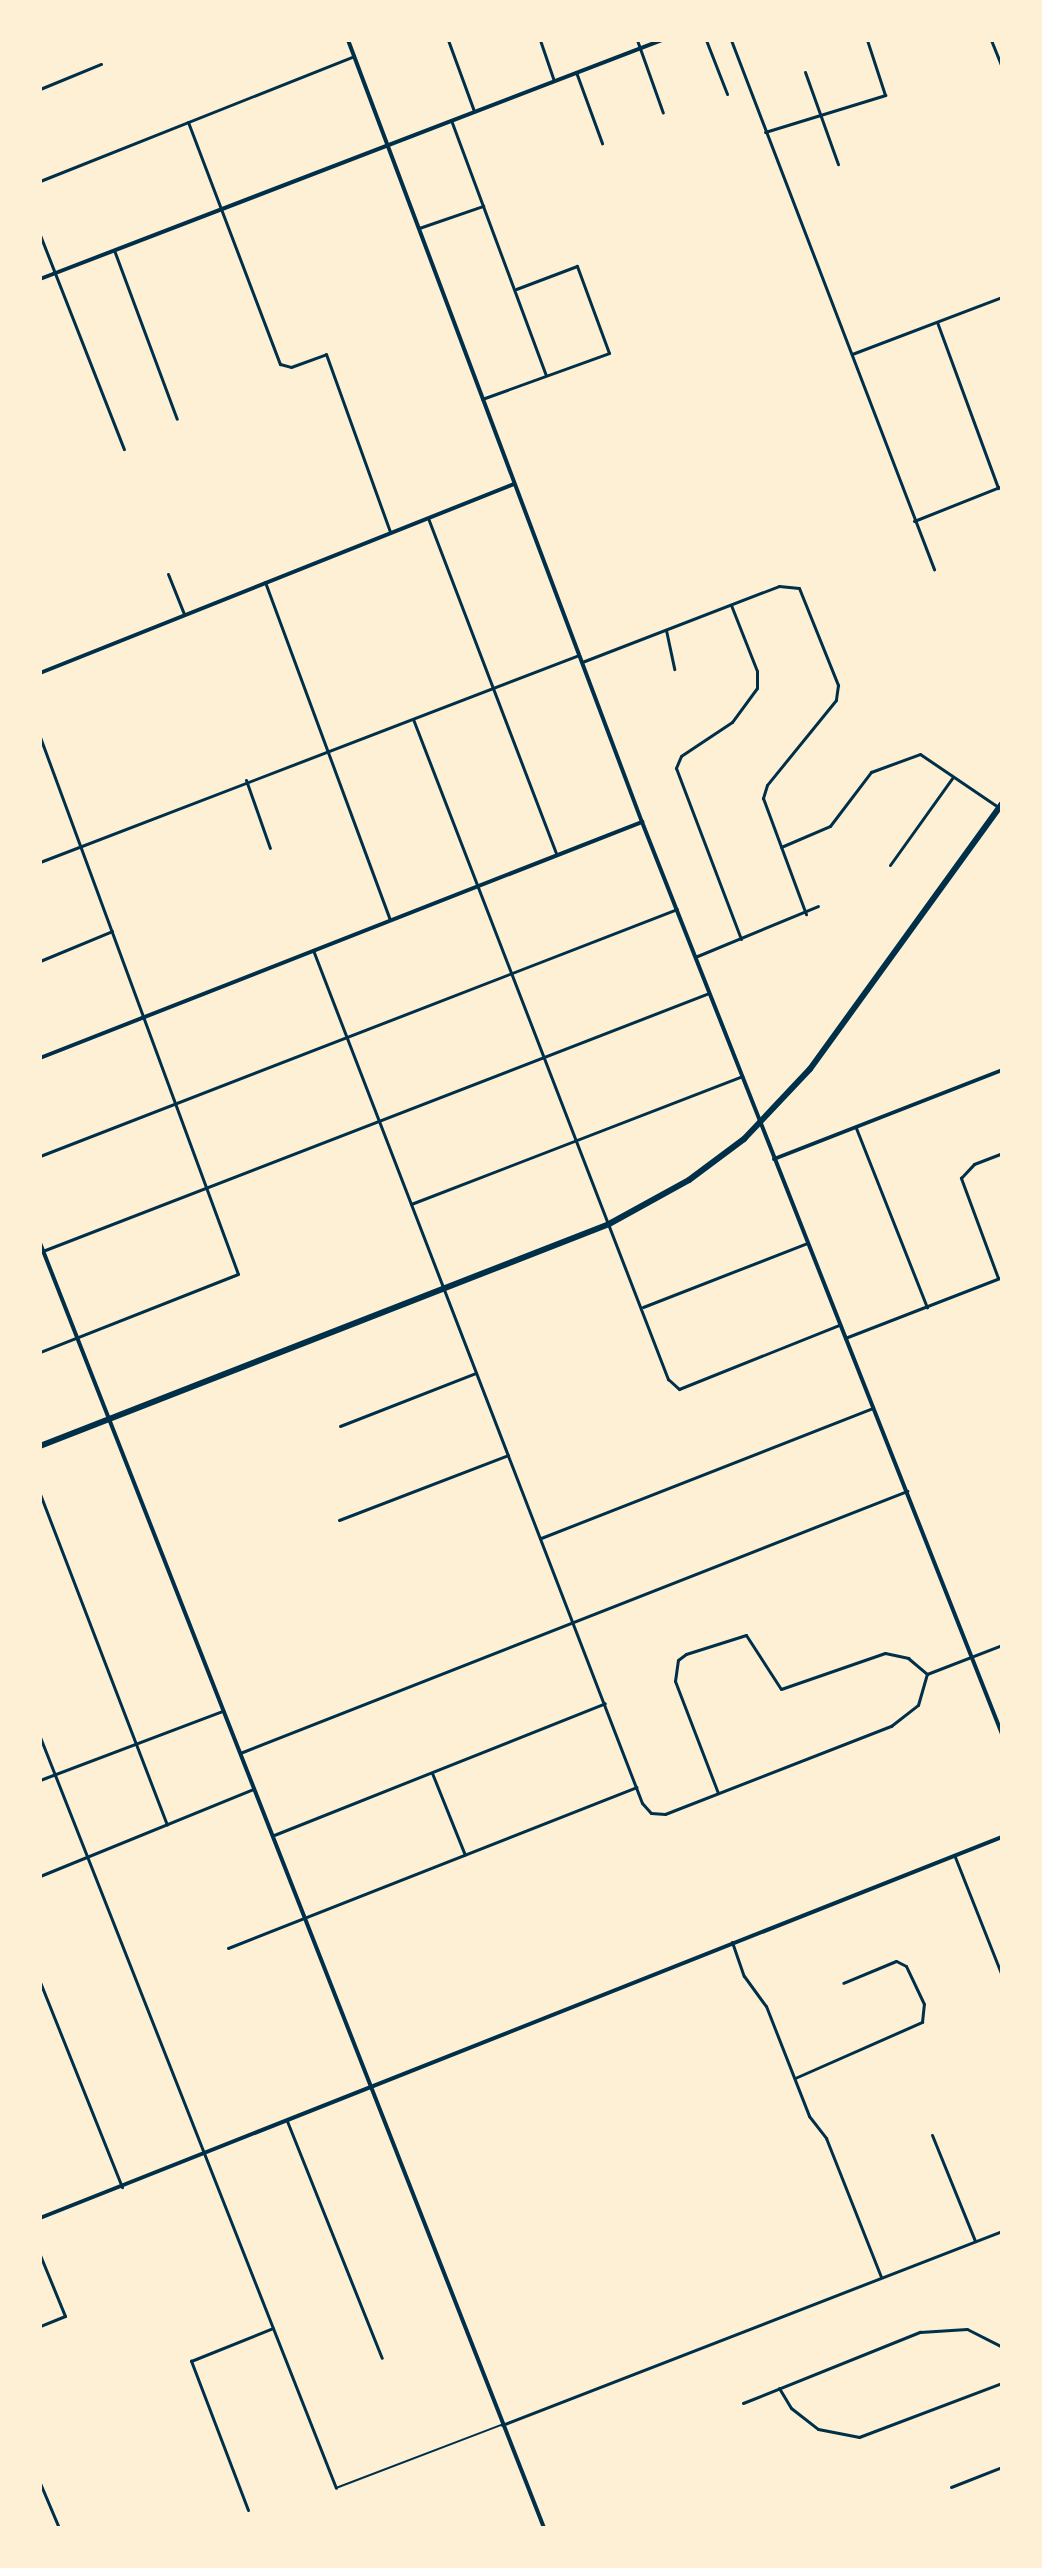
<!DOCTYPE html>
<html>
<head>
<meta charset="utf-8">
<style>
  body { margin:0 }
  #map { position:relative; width:1042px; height:2568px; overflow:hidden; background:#fdf0d5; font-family:"Playfair Display",serif }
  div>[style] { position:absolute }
  .service>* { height:2px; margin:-1px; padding:0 1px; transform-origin:1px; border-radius:1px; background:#003049 }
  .minor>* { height:3px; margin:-1.5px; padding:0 1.5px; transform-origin:1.5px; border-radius:1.5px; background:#003049 }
  .tertiary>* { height:4px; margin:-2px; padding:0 2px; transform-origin:2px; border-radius:2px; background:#003049 }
  .trunk>* { height:6px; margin:-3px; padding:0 3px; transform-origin:3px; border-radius:3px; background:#003049 }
  span { translate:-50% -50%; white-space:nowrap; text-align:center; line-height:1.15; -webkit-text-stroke:6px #fdf0d5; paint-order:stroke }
  .frame { position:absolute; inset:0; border:42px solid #fdf0d5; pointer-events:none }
</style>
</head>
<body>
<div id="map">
  <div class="service">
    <i style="left:336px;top:2488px;width:177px;rotate:-20.9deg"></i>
  </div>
  <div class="minor">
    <i style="left:448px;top:40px;width:76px;rotate:69.9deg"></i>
    <i style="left:540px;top:40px;width:43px;rotate:71.1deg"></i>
    <i style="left:637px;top:40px;width:77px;rotate:70.4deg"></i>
    <i style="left:706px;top:40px;width:58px;rotate:68.7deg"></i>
    <i style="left:731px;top:40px;width:567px;rotate:69.01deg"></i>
    <i style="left:991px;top:40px;width:29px;rotate:68deg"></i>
    <i style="left:576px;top:72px;width:76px;rotate:69.9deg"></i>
    <i style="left:805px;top:72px;width:98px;rotate:70.3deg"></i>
    <i style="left:40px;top:89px;width:66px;rotate:-22.3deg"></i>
    <i style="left:451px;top:120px;width:272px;rotate:69.6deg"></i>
    <i style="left:188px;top:122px;width:259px;rotate:69.2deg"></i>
    <i style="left:280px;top:364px;width:11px;rotate:15deg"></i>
    <i style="left:291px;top:367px;width:37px;rotate:-20deg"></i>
    <i style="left:326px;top:354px;width:189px;rotate:70.2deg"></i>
    <i style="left:765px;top:132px;width:126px;rotate:-17.1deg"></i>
    <i style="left:885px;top:95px;width:58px;rotate:-108.1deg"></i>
    <i style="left:40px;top:181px;width:338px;rotate:-21.7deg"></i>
    <i style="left:419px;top:228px;width:68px;rotate:-19deg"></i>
    <i style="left:40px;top:235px;width:230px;rotate:68.6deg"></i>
    <i style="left:114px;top:250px;width:180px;rotate:69.6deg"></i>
    <i style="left:937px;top:322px;width:177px;rotate:69.8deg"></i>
    <i style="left:852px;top:354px;width:160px;rotate:-20.8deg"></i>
    <i style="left:482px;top:399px;width:135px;rotate:-19.9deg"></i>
    <i style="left:609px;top:353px;width:93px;rotate:-110.2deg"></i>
    <i style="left:577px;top:266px;width:65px;rotate:159.3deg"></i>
    <i style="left:428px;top:518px;width:360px;rotate:69.1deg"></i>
    <i style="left:914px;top:521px;width:95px;rotate:-21.7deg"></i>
    <i style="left:168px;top:574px;width:43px;rotate:68.2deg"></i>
    <i style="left:265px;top:582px;width:360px;rotate:69.7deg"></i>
    <i style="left:731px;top:605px;width:71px;rotate:68.5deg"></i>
    <i style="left:757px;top:671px;width:17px;rotate:90deg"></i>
    <i style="left:757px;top:688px;width:42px;rotate:126.3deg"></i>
    <i style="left:732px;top:722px;width:61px;rotate:146.3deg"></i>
    <i style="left:681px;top:756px;width:13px;rotate:113deg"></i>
    <i style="left:676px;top:768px;width:183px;rotate:69.2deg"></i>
    <i style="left:666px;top:630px;width:40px;rotate:78deg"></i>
    <i style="left:582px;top:662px;width:211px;rotate:-21.1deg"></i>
    <i style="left:779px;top:586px;width:20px;rotate:6deg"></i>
    <i style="left:799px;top:588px;width:105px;rotate:68.1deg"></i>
    <i style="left:838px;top:685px;width:15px;rotate:98deg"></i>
    <i style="left:836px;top:700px;width:109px;rotate:129.1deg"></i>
    <i style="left:767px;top:785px;width:14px;rotate:107deg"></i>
    <i style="left:763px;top:798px;width:124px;rotate:69.7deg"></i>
    <i style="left:413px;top:719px;width:708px;rotate:68.88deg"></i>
    <i style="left:668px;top:1379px;width:15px;rotate:42deg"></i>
    <i style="left:679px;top:1389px;width:172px;rotate:-21.8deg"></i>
    <i style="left:40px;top:737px;width:572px;rotate:69.76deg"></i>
    <i style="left:238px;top:1274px;width:213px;rotate:158.5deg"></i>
    <i style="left:246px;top:780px;width:72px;rotate:70.6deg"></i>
    <i style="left:781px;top:847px;width:53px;rotate:-23.2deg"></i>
    <i style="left:830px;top:826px;width:68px;rotate:-52.8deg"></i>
    <i style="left:871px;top:772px;width:52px;rotate:-20.2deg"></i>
    <i style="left:920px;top:754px;width:94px;rotate:34.2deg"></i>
    <i style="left:40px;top:862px;width:577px;rotate:-21.01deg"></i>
    <i style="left:890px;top:865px;width:108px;rotate:-54.4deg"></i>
    <i style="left:313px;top:950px;width:914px;rotate:68.91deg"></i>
    <i style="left:642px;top:1803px;width:13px;rotate:48deg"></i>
    <i style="left:651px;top:1813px;width:14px;rotate:4deg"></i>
    <i style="left:665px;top:1814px;width:243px;rotate:-21.3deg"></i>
    <i style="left:891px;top:1726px;width:34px;rotate:-38deg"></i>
    <i style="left:918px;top:1705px;width:32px;rotate:-74deg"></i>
    <i style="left:695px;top:957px;width:133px;rotate:-22.5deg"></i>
    <i style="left:40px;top:961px;width:78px;rotate:-22.6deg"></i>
    <i style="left:856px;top:1128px;width:193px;rotate:68.4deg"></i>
    <i style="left:40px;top:1156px;width:683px;rotate:-21.19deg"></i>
    <i style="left:411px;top:1204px;width:355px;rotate:-21.1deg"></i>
    <i style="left:40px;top:1252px;width:717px;rotate:-21.16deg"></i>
    <i style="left:998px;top:1278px;width:107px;rotate:-110.3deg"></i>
    <i style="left:961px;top:1178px;width:19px;rotate:-47deg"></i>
    <i style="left:974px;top:1164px;width:30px;rotate:-21deg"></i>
    <i style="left:643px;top:1307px;width:176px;rotate:-21.3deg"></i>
    <i style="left:845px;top:1338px;width:168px;rotate:-21.2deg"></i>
    <i style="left:340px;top:1426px;width:146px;rotate:-21.3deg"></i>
    <i style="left:40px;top:1494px;width:354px;rotate:69deg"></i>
    <i style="left:339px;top:1520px;width:181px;rotate:-21deg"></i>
    <i style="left:541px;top:1538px;width:356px;rotate:-21.4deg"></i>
    <i style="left:927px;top:1674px;width:80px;rotate:-21.1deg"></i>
    <i style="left:40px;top:1737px;width:807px;rotate:68.49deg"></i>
    <i style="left:240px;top:1753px;width:717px;rotate:-21.45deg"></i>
    <i style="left:432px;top:1773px;width:88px;rotate:68.1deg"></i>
    <i style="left:40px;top:1780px;width:196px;rotate:-20.7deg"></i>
    <i style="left:718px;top:1793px;width:120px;rotate:-111deg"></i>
    <i style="left:675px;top:1681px;width:21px;rotate:-82deg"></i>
    <i style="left:678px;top:1660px;width:10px;rotate:-37deg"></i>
    <i style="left:686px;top:1654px;width:63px;rotate:-17.6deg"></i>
    <i style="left:746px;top:1635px;width:64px;rotate:57.1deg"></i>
    <i style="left:781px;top:1689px;width:110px;rotate:-19.1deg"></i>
    <i style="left:885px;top:1653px;width:24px;rotate:12deg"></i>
    <i style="left:908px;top:1658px;width:25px;rotate:40deg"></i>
    <i style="left:274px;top:1835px;width:356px;rotate:-21.7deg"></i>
    <i style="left:955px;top:1857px;width:128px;rotate:68.4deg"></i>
    <i style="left:40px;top:1876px;width:230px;rotate:-22.2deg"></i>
    <i style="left:732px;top:1942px;width:36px;rotate:71deg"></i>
    <i style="left:744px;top:1976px;width:37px;rotate:54deg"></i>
    <i style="left:766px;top:2006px;width:118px;rotate:68.6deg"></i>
    <i style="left:809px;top:2116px;width:28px;rotate:52deg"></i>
    <i style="left:826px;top:2138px;width:149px;rotate:68.4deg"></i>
    <i style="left:228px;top:1948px;width:439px;rotate:-21.5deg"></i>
    <i style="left:40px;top:1982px;width:221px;rotate:68.2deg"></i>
    <i style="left:795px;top:2078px;width:139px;rotate:-23.8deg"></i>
    <i style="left:922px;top:2022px;width:18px;rotate:-84deg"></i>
    <i style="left:924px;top:2004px;width:42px;rotate:-115.3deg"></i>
    <i style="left:906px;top:1966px;width:11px;rotate:-153deg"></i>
    <i style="left:896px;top:1961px;width:57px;rotate:157.5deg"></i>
    <i style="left:287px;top:2121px;width:255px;rotate:68.2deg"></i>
    <i style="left:932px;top:2135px;width:114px;rotate:67.9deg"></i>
    <i style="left:40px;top:2255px;width:66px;rotate:67.7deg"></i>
    <i style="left:65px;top:2316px;width:27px;rotate:158deg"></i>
    <i style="left:779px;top:2388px;width:23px;rotate:59deg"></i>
    <i style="left:791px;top:2408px;width:34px;rotate:38deg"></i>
    <i style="left:818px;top:2429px;width:42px;rotate:11deg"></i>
    <i style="left:859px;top:2437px;width:153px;rotate:-20.7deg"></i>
    <i style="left:743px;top:2403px;width:191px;rotate:-21.9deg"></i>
    <i style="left:920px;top:2332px;width:47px;rotate:-3.7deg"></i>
    <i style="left:967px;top:2329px;width:39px;rotate:27deg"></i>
    <i style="left:502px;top:2425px;width:536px;rotate:-21.21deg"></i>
    <i style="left:40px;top:2483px;width:49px;rotate:67.1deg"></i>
    <i style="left:951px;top:2487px;width:55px;rotate:-21.4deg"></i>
    <i style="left:248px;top:2510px;width:160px;rotate:-110.9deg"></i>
    <i style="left:191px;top:2361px;width:88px;rotate:-21.9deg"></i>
  </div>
  <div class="tertiary">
    <i style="left:348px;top:40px;width:835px;rotate:69.4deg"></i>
    <i style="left:642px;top:822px;width:980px;rotate:68.46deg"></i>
    <i style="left:40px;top:279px;width:666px;rotate:-21.02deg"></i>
    <i style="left:40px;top:673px;width:510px;rotate:-21.74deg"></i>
    <i style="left:40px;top:1058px;width:647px;rotate:-21.41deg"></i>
    <i style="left:774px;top:1159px;width:245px;rotate:-21.3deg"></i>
    <i style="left:40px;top:1243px;width:1380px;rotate:68.58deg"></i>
    <i style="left:40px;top:2218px;width:1035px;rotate:-21.61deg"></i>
  </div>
  <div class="trunk">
    <i style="left:40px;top:1446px;width:611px;rotate:-21.31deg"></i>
    <i style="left:609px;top:1224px;width:91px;rotate:-28.8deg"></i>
    <i style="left:689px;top:1180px;width:69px;rotate:-36.7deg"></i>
    <i style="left:744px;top:1139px;width:96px;rotate:-46.7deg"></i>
    <i style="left:810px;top:1069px;width:327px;rotate:-54.1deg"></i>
  </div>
  <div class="frame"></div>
</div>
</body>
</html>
